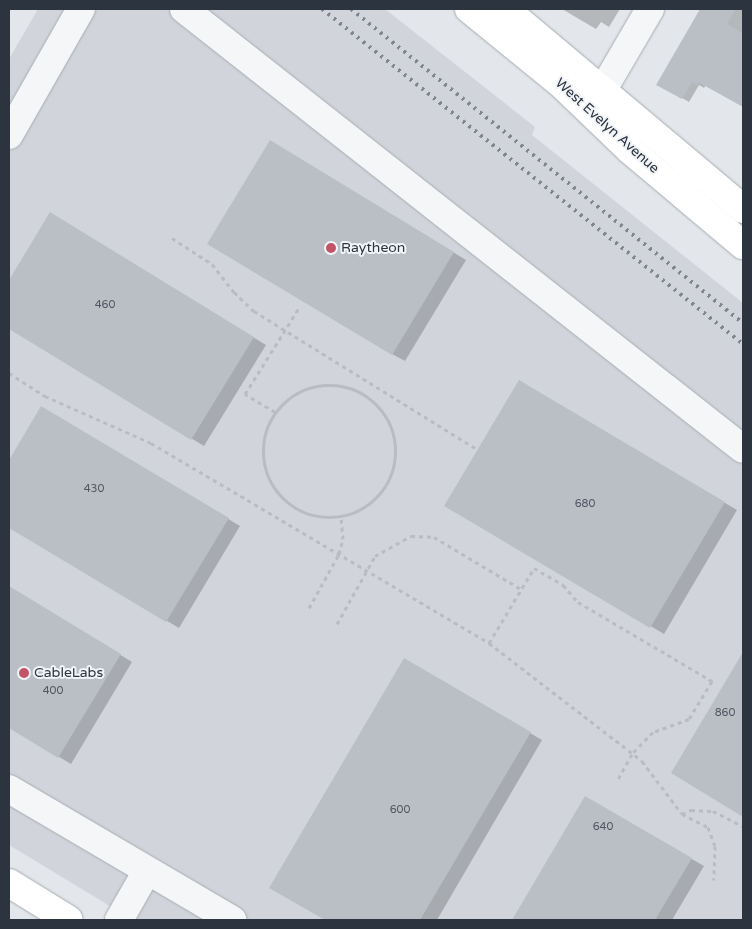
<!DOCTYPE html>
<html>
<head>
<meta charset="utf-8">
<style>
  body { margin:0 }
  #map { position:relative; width:752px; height:929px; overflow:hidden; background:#e3e6ea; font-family:"Varela Round",sans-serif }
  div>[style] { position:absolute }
  .built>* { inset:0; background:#d1d5db }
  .shadow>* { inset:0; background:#0003 }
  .building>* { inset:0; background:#babfc6 }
  .path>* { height:3px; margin-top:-1.5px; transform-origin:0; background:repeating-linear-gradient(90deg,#b9bcc1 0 4px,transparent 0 8px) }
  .path>.ring { margin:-1.5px; padding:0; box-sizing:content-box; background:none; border:3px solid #b9bcc1; border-radius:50% }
  .roads { filter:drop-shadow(0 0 1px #a8adb4) drop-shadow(0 0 1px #a8adb4) }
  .minor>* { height:28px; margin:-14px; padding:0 14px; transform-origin:14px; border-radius:14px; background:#f5f6f8 }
  .major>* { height:28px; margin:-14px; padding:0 14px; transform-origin:14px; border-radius:14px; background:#fff }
  .rail>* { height:4px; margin-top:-2px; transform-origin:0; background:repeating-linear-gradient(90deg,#7e8692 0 2.5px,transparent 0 7.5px) }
  .dots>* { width:14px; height:14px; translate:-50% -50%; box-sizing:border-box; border:2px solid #f2f5f7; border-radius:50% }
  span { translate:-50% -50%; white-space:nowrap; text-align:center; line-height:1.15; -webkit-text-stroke:4px #f2f5f7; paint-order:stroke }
  .number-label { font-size:11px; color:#505762 }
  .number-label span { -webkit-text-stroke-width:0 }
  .street-label { font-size:14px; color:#2c3440 }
  .poi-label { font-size:14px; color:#2c3440 }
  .left { translate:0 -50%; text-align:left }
  .frame { position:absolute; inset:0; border:10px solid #2c3440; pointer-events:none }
</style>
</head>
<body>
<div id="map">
  <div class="built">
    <i style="clip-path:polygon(38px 9px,385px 9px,535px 127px,532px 135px,743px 303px,743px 920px,133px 920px,9px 845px,9px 59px)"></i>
  </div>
  <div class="shadow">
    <i style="clip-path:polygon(562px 9px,620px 9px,609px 27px,601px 22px,596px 29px)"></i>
    <i style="clip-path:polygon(703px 9px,743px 9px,743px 106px,706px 85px,704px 88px,699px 85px,689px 102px,658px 84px)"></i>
    <i style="clip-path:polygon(283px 149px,466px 260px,405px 361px,392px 354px)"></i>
    <i style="clip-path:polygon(51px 214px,266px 345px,204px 446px,9px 328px,9px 283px)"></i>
    <i style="clip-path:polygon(519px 382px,737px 510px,664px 634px,446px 505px)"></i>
    <i style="clip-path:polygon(41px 408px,240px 526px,179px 628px,9px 527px,9px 462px)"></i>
    <i style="clip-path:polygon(9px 587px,132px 662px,71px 764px,9px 727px)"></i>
    <i style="clip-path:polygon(743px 654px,743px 815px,672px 773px)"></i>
    <i style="clip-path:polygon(404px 660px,542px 740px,437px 920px,328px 920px,271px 887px)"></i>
    <i style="clip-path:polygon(586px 798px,704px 866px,672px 920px,513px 920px)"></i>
  </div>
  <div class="building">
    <i style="clip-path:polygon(700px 9px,736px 9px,727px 24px,743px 34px,743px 107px,698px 82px,697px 85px,692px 82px,682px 99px,656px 85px)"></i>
    <i style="clip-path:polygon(270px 140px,454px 252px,392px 355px,207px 244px)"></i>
    <i style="clip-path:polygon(50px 212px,254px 337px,191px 440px,9px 329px,9px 280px)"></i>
    <i style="clip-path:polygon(519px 380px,725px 502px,650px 628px,444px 506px)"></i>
    <i style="clip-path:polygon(41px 406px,229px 518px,166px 622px,9px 528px,9px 460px)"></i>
    <i style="clip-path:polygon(9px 586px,121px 654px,58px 758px,9px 728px)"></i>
    <i style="clip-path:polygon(743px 652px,743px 817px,671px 773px)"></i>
    <i style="clip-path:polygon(404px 658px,531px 732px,420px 920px,325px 920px,269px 888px)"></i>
    <i style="clip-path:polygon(585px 796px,692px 858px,655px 920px,512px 920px)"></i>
  </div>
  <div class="path">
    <i style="left:172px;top:238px;width:48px;rotate:33deg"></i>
    <i style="left:212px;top:264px;width:36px;rotate:52deg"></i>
    <i style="left:234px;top:292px;width:28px;rotate:44deg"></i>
    <i style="left:254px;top:311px;width:260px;rotate:31.8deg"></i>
    <i style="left:9px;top:373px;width:43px;rotate:32.6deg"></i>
    <i style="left:45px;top:396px;width:116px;rotate:23.9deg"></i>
    <i style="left:151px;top:443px;width:393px;rotate:30.6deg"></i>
    <i style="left:489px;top:643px;width:87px;rotate:-59deg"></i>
    <i style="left:534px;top:568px;width:34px;rotate:30deg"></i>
    <i style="left:563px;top:585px;width:23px;rotate:49deg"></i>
    <i style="left:578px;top:602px;width:156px;rotate:30.5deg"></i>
    <i style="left:712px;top:681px;width:44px;rotate:121.2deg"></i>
    <i style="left:689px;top:719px;width:38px;rotate:160deg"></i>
    <i style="left:653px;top:732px;width:30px;rotate:134deg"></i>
    <i style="left:632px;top:754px;width:29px;rotate:119deg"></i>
    <i class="ring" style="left:263px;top:385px;width:129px;height:129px"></i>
    <i style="left:275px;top:412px;width:35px;rotate:-149deg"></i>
    <i style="left:245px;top:394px;width:102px;rotate:-57.9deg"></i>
    <i style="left:309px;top:608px;width:62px;rotate:-60.9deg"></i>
    <i style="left:339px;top:554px;width:16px;rotate:-75deg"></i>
    <i style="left:343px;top:539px;width:22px;rotate:-95deg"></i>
    <i style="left:337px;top:624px;width:78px;rotate:-60.8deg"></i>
    <i style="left:375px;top:556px;width:41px;rotate:-29.1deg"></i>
    <i style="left:411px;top:536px;width:23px;rotate:2deg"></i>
    <i style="left:434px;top:537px;width:101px;rotate:30.9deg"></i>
    <i style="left:489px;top:643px;width:193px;rotate:37.6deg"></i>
    <i style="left:642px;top:761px;width:66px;rotate:53deg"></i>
    <i style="left:682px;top:814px;width:29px;rotate:27deg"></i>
    <i style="left:708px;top:827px;width:20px;rotate:70deg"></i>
    <i style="left:715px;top:846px;width:34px;rotate:92deg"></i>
    <i style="left:682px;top:814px;width:10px;rotate:-24deg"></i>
    <i style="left:691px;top:810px;width:22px;rotate:3deg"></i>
    <i style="left:713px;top:811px;width:34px;rotate:27deg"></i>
  </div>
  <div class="roads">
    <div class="minor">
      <i style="left:184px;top:9px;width:711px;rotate:38.21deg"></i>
      <i style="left:591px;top:110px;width:117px;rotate:-59.7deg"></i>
      <i style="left:9px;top:135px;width:145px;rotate:-60.3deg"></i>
      <i style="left:9px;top:789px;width:259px;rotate:30.4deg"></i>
      <i style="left:119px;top:920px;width:56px;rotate:-60.3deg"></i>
    </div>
    <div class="major">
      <i style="left:469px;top:9px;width:117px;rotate:39.1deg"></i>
      <i style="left:560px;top:83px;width:97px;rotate:43.7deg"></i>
      <i style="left:630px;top:150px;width:148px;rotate:40.1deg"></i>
      <i style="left:505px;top:9px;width:311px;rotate:40deg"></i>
      <i style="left:9px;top:883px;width:70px;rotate:31.7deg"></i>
    </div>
  </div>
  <div class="rail">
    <i style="left:322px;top:9px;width:538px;rotate:38.51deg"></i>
    <i style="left:351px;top:9px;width:502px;rotate:38.7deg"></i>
  </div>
  <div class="dots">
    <i style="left:331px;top:248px;background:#c35468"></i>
    <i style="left:24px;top:673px;background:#c35468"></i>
  </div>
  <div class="number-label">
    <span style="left:105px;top:305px">460</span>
    <span style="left:94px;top:489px">430</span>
    <span style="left:585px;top:504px">680</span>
    <span style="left:53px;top:691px">400</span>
    <span style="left:725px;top:713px">860</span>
    <span style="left:400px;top:810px">600</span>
    <span style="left:603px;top:827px">640</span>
  </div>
  <div class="street-label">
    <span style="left:607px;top:126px;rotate:42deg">West Evelyn Avenue</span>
  </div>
  <div class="poi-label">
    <span class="left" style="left:341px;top:248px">Raytheon</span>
    <span class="left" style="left:34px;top:673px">CableLabs</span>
  </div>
  <div class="frame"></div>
</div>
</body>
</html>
